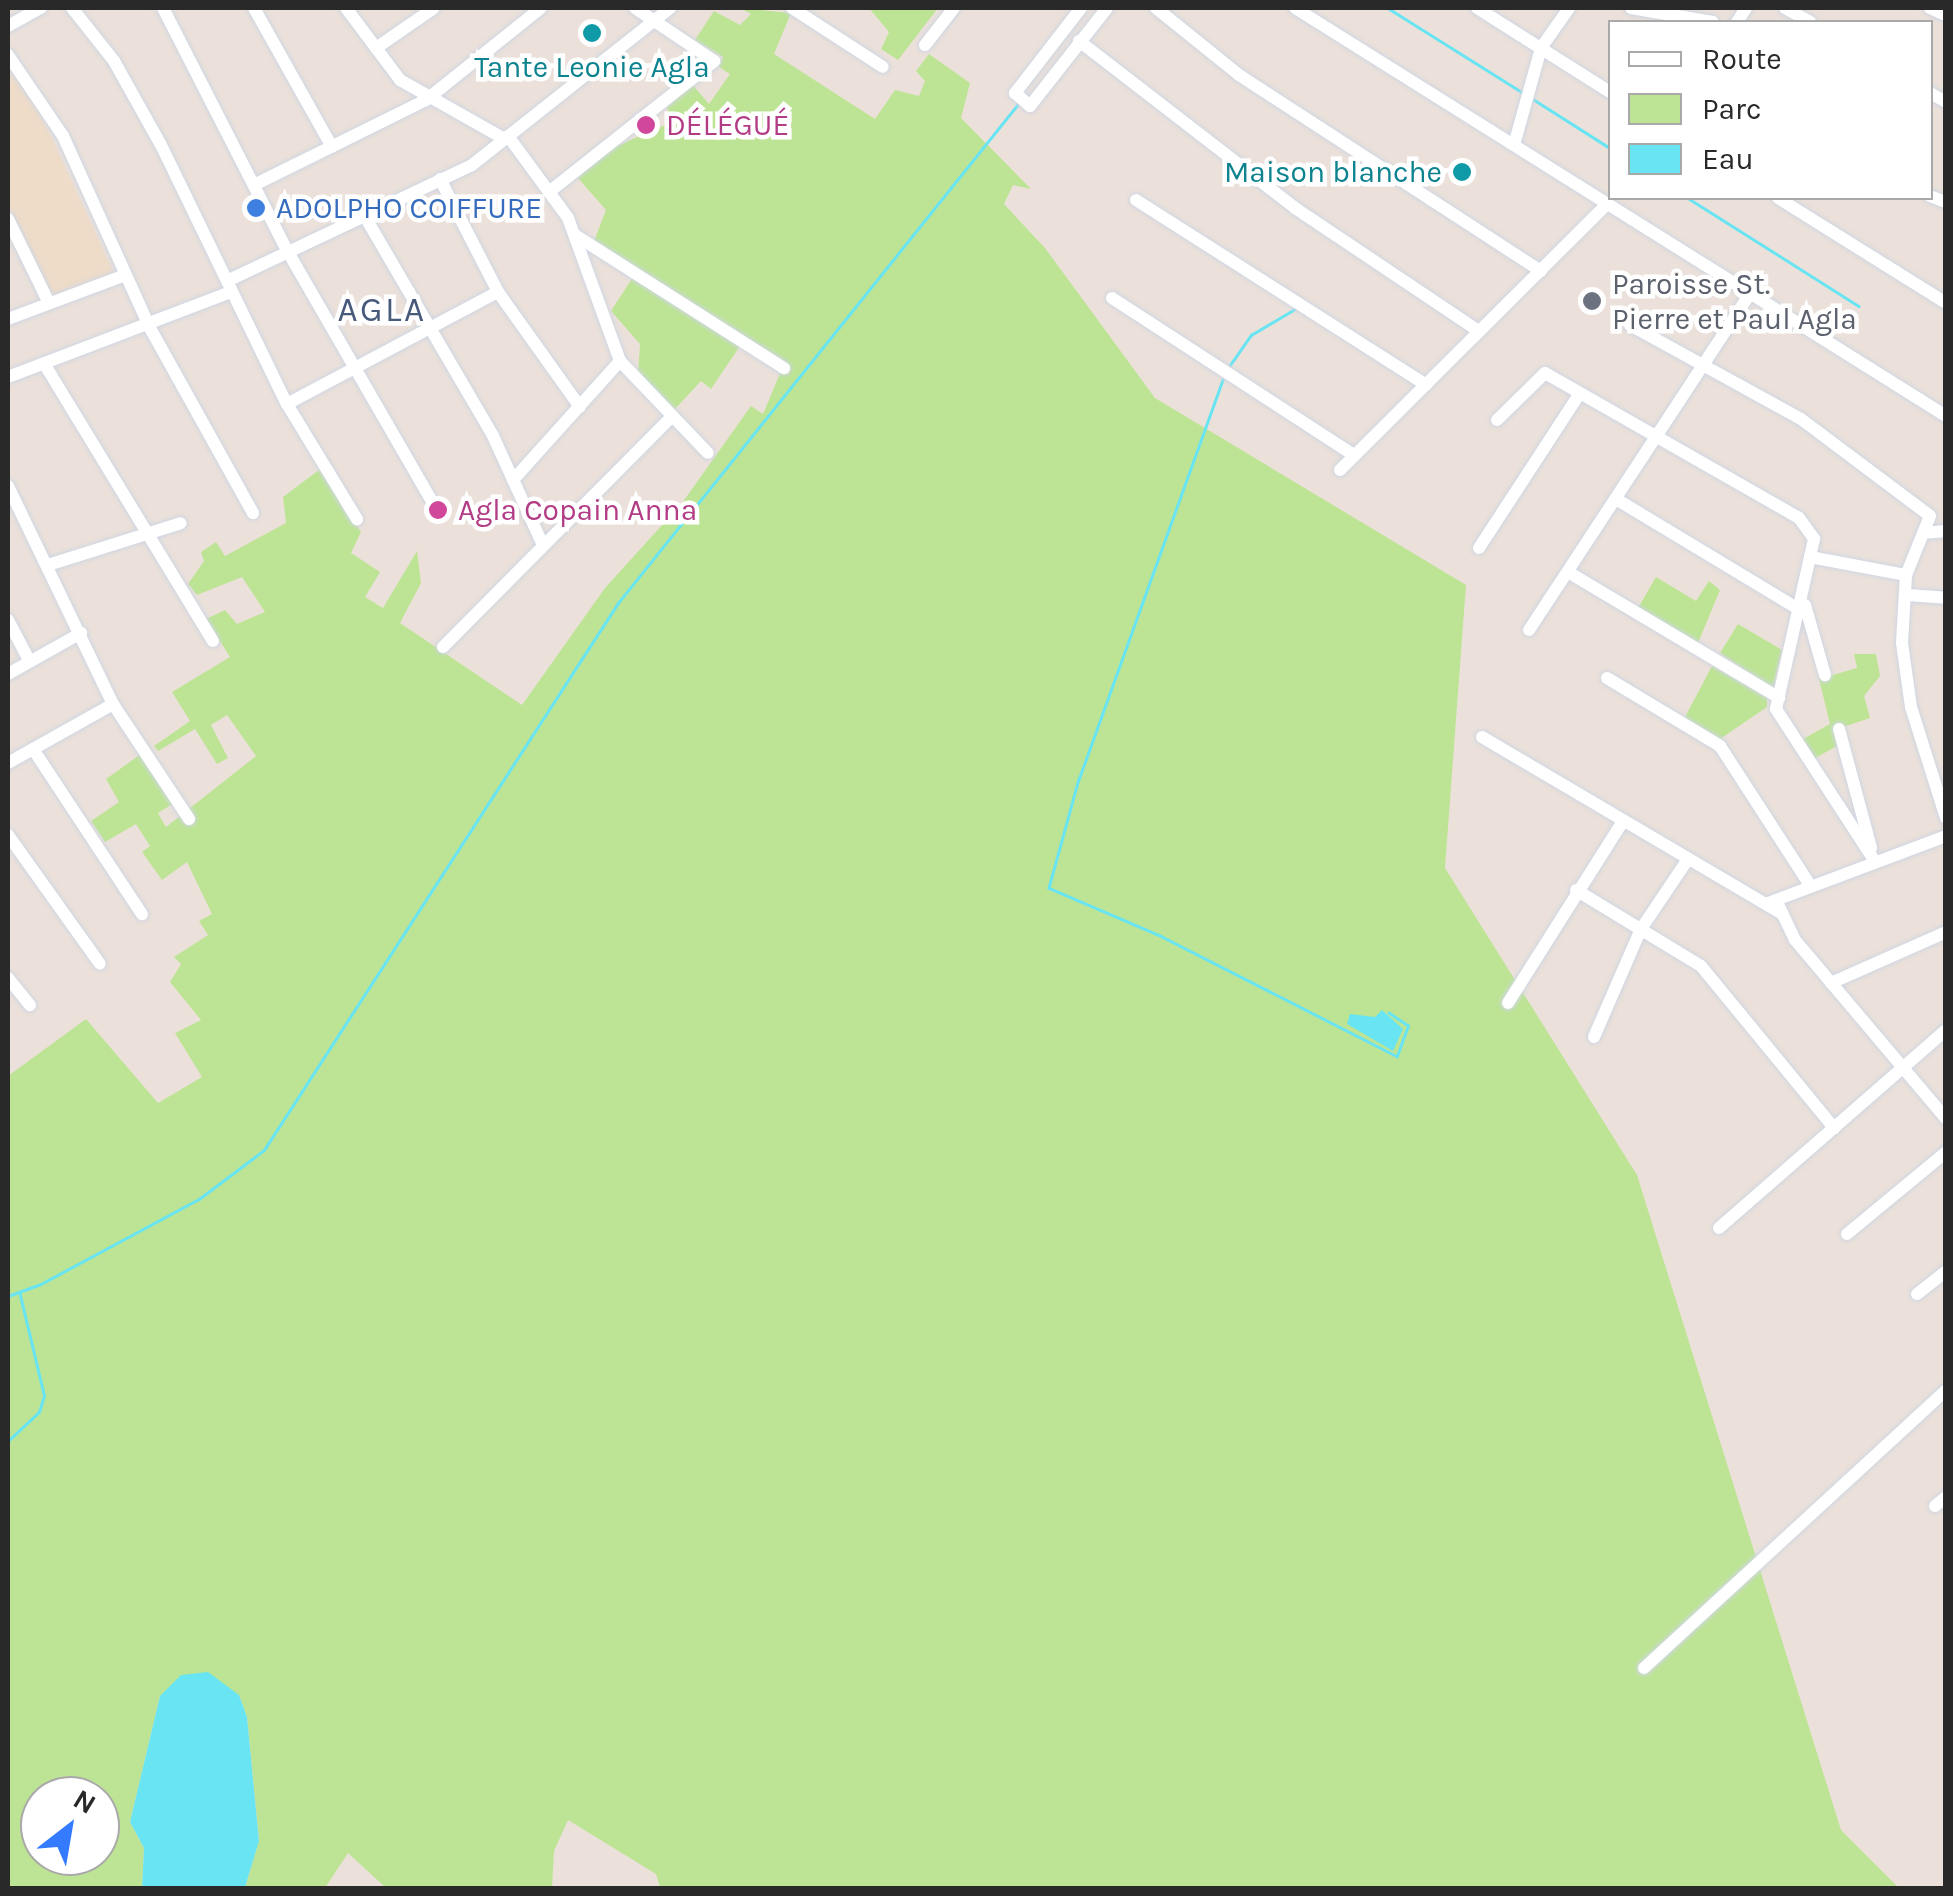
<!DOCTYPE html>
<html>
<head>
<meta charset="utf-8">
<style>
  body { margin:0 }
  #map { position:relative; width:1953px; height:1896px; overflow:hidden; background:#ece1da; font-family:Karla,sans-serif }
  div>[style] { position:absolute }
  .education>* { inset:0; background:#eedcc9 }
  .green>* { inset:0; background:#bde494 }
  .water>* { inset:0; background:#69e4f2 }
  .stream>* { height:2.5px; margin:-1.25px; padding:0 1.25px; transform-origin:1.25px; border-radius:1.25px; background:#69e4f2 }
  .roads { filter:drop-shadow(0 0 2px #cfd6e2) drop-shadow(0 0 2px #cfd6e2) }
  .minor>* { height:12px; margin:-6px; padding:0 6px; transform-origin:6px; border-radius:6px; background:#fff }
  .dots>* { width:28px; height:28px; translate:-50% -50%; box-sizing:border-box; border:5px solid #fff; border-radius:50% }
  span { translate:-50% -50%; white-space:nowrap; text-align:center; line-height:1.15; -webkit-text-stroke:9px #fff; paint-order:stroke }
  .culture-label { font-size:30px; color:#0d838f }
  .right { translate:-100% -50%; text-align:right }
  .hotel-label { font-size:30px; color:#b23c85 }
  .left { translate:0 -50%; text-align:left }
  .shop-label { font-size:30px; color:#366cbe }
  .worship-label { font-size:30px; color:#5b616d }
  .quarter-label { font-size:35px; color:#485a7b; letter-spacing:2.5px }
  .frame { position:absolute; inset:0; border:10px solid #292929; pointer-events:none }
  .legend { position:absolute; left:1608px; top:20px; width:325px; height:180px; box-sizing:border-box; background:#fff; border:2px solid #a9a9a9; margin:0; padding:12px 18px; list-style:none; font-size:30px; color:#292929 }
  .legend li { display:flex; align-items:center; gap:20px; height:50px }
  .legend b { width:50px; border:2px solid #a9a9a9 }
  .north { position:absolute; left:20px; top:1776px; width:100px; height:100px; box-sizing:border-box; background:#fff; border:2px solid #a9a9a9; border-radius:50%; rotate:31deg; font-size:28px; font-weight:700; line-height:40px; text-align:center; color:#292929 }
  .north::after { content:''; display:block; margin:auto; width:35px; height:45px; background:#347bff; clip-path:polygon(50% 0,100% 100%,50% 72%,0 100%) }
</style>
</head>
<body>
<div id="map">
  <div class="education">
    <i style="clip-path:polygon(8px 69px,35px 102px,114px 273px,53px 296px,8px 206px)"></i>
  </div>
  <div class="green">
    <i style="clip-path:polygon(evenodd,740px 8px,791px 13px,774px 54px,875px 119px,895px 90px,919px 96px,925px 81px,916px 71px,929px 54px,970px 83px,961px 118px,1031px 189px,1013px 185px,1004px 204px,1045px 248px,1155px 398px,1466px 585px,1445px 868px,1637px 1175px,1841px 1830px,1899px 1888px,660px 1888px,656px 1874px,568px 1820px,554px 1851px,552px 1888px,386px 1888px,348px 1853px,325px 1888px,245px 1888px,259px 1840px,247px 1717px,239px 1695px,160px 1696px,130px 1822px,144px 1848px,142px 1888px,8px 1888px,8px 1076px,86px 1019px,158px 1103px,202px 1077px,175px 1033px,201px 1020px,170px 982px,181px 964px,174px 957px,208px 935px,199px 921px,212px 914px,187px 862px,162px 880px,142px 852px,150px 846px,136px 824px,105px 842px,91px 821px,119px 802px,106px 779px,141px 754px,174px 803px,158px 813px,166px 827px,256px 756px,227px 715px,211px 725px,228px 758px,217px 764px,195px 729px,158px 751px,154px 746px,190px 721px,172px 692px,230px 657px,206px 619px,225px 610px,237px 624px,265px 612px,242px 577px,197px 595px,188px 584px,204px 561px,201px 552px,216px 542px,225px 556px,286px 523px,283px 497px,319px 470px,361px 532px,351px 553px,380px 572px,365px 597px,383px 608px,417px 551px,421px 583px,400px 623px,522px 705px,605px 588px,682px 503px,751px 406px,763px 414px,781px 371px,740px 346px,711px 389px,701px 381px,673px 411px,638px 376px,640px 344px,611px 311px,633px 277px,591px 249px,606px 210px,578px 178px,610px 149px,672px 122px,666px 105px,691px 83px,709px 104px,730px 74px,719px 67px,723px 57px,695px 40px,714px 11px,740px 25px,751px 14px,740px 8px,40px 1796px,100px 1796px,100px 1856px,40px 1856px,40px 1796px)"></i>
    <i style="clip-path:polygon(869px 8px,938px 8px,898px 60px,881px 49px,889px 32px)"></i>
    <i style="clip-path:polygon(1656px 577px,1696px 601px,1709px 581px,1720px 590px,1698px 643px,1638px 608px)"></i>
    <i style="clip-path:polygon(1738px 624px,1782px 650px,1773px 688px,1720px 653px)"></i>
    <i style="clip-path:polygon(1854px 654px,1876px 654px,1880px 676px,1864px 696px,1870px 718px,1834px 730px,1837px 746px,1815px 758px,1803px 739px,1830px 724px,1819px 679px,1857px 668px)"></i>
    <i style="clip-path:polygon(1712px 666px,1767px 698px,1767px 707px,1720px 739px,1685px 717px)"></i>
  </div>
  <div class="water">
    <i style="clip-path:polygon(1382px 1010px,1403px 1029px,1393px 1051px,1347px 1024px,1350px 1014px,1375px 1017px)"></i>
    <i style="clip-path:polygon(208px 1672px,239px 1695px,247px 1717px,259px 1841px,249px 1874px,245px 1888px,142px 1888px,144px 1848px,130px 1822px,160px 1696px,181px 1675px)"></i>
  </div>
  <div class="stream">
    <i style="left:1388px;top:8px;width:158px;rotate:32.1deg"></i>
    <i style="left:1533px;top:99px;width:91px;rotate:32.5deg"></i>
    <i style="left:1688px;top:198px;width:202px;rotate:32.3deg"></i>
    <i style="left:1230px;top:365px;width:37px;rotate:-55deg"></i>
    <i style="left:1251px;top:335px;width:51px;rotate:-30.6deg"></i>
    <i style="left:1223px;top:380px;width:424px;rotate:109.8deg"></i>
    <i style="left:1079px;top:779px;width:113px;rotate:105.4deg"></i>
    <i style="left:1049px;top:888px;width:122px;rotate:23.2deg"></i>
    <i style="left:1161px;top:936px;width:265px;rotate:27deg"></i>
    <i style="left:1397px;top:1056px;width:32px;rotate:-70deg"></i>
    <i style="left:1408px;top:1026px;width:23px;rotate:-146deg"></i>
    <i style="left:8px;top:1296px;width:33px;rotate:-20deg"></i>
    <i style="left:39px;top:1285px;width:182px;rotate:-28.3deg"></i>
    <i style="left:199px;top:1199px;width:81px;rotate:-37deg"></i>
    <i style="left:264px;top:1150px;width:652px;rotate:-57.09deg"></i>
    <i style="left:618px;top:603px;width:640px;rotate:-51.28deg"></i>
    <i style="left:8px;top:1441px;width:42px;rotate:-43.1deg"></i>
    <i style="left:39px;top:1412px;width:17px;rotate:-73deg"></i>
    <i style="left:44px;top:1396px;width:104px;rotate:-103.4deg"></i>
  </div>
  <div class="roads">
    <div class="minor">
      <i style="left:72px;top:8px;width:68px;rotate:51.6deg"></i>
      <i style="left:114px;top:61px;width:96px;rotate:60.8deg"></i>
      <i style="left:161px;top:145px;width:288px;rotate:64.1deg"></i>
      <i style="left:287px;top:404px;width:135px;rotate:58.7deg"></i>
      <i style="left:163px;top:8px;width:274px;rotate:62.9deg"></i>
      <i style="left:288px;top:252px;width:284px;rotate:60deg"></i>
      <i style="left:254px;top:8px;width:159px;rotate:60.7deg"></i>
      <i style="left:346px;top:8px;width:90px;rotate:53.1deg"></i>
      <i style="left:400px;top:80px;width:118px;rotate:29.4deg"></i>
      <i style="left:792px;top:8px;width:108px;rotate:33deg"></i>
      <i style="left:1081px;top:8px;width:108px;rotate:127.8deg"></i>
      <i style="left:1015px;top:93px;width:20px;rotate:41deg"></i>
      <i style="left:1030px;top:106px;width:125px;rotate:-51.8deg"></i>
      <i style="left:1156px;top:8px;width:107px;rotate:38.9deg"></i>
      <i style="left:1239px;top:75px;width:360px;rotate:33deg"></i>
      <i style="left:1295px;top:8px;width:768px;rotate:32.08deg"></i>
      <i style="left:1477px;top:8px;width:157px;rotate:32.3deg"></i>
      <i style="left:1631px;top:8px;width:83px;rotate:9.7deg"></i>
      <i style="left:1785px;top:8px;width:29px;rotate:29deg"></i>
      <i style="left:1930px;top:8px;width:17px;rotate:24deg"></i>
      <i style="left:1737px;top:22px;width:17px;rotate:-57deg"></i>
      <i style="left:8px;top:26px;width:38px;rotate:-29deg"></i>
      <i style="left:1079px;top:41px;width:273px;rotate:37.7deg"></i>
      <i style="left:1295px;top:208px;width:221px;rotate:33.8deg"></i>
      <i style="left:925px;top:45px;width:47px;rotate:-51.9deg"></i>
      <i style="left:376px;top:48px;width:70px;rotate:-34.6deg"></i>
      <i style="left:8px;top:55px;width:98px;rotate:55.8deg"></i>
      <i style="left:63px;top:136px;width:211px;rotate:65.6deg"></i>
      <i style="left:150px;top:328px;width:212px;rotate:60.9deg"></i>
      <i style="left:1930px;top:93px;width:18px;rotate:29deg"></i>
      <i style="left:508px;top:136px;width:102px;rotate:53.8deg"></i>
      <i style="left:568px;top:218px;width:152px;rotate:70deg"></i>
      <i style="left:620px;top:361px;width:127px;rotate:46.3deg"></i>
      <i style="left:1514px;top:145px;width:101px;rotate:-74.4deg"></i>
      <i style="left:1541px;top:48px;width:49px;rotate:-55deg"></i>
      <i style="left:440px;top:179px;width:127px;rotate:62.8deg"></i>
      <i style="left:498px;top:292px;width:141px;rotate:54.5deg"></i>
      <i style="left:258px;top:183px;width:187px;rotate:-26.3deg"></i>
      <i style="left:426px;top:100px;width:147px;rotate:-38.7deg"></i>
      <i style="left:549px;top:192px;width:211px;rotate:-38.4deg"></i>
      <i style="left:714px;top:61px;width:95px;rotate:-146.1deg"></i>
      <i style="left:1930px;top:196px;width:17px;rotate:21deg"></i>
      <i style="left:1778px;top:198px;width:198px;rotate:32deg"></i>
      <i style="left:1136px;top:200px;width:344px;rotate:32.5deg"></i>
      <i style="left:364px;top:215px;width:256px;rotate:59.7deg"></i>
      <i style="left:493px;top:436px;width:118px;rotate:65.4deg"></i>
      <i style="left:8px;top:219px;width:93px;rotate:64deg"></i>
      <i style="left:575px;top:235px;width:248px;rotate:32.5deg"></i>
      <i style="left:227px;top:281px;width:271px;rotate:-25.3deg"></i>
      <i style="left:472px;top:165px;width:253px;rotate:-38.4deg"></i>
      <i style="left:1112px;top:298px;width:288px;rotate:33deg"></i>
      <i style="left:8px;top:319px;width:125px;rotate:-20.6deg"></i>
      <i style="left:1630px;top:325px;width:195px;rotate:28.8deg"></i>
      <i style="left:1801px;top:419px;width:161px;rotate:36.9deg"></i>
      <i style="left:1930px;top:516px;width:64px;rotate:112.1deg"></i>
      <i style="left:1906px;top:575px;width:68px;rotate:93.4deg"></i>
      <i style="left:1902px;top:643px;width:65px;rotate:82deg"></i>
      <i style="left:1911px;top:707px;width:116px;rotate:72.5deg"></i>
      <i style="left:45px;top:365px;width:323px;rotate:58.7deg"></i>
      <i style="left:8px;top:377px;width:239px;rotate:-20.9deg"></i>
      <i style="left:287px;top:404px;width:239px;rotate:-28deg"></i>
      <i style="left:1497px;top:420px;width:67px;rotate:-44.4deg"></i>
      <i style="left:1545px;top:373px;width:292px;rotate:29.7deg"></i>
      <i style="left:1799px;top:518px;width:26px;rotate:54deg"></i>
      <i style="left:1814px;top:539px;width:174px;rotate:102.6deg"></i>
      <i style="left:1776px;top:709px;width:180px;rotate:57deg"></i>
      <i style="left:1340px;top:470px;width:377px;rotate:-44.9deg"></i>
      <i style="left:513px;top:480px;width:160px;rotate:-48deg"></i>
      <i style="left:8px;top:486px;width:242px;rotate:64.3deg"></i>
      <i style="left:113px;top:704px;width:138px;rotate:56.5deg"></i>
      <i style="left:1616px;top:499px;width:223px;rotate:31.1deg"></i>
      <i style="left:1924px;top:533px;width:22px;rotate:-5deg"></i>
      <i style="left:1479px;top:548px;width:185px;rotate:-56.9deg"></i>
      <i style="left:1810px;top:557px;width:98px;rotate:10.6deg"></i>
      <i style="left:48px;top:565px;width:139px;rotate:-17.5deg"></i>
      <i style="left:1568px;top:572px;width:246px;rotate:30.8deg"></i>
      <i style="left:1907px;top:595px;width:39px;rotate:4deg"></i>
      <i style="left:1805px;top:605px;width:73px;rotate:74.1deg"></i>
      <i style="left:8px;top:620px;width:45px;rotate:62.3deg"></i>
      <i style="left:1529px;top:630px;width:402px;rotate:-56.7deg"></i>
      <i style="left:443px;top:647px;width:325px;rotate:-45.2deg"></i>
      <i style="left:8px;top:674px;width:84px;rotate:-29.3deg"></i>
      <i style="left:1607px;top:678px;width:132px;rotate:31deg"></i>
      <i style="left:1720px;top:746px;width:166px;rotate:57.1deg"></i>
      <i style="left:1839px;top:729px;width:123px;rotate:74.9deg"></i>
      <i style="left:1482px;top:737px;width:349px;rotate:30.5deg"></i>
      <i style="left:33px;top:749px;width:198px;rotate:56.6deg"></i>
      <i style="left:8px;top:763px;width:120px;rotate:-29.3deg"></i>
      <i style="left:8px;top:835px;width:158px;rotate:54.5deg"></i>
      <i style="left:1576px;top:890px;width:146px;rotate:31.3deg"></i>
      <i style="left:1701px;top:966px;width:210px;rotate:50.6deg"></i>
      <i style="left:1776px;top:900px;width:44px;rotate:64.6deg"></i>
      <i style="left:1795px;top:940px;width:234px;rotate:49.8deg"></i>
      <i style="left:1768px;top:903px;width:190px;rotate:-20.6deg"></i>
      <i style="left:8px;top:978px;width:35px;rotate:51deg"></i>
      <i style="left:1831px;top:983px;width:126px;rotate:-23.9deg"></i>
      <i style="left:1508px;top:1003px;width:213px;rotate:-57.7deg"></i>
      <i style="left:1594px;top:1037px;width:118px;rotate:-66.5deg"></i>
      <i style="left:1641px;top:929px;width:81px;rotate:-56.1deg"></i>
      <i style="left:1719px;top:1228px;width:301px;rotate:-41.1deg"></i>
      <i style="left:1847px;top:1234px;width:129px;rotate:-39.6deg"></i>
      <i style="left:1917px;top:1294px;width:37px;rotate:-38deg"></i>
      <i style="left:1935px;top:1506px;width:14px;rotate:-39deg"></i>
      <i style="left:1644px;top:1668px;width:410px;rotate:-42.6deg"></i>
    </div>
  </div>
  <div class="dots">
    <i style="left:592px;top:33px;background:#0f9aa8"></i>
    <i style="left:646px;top:125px;background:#d1479c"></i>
    <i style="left:1462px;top:172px;background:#0f9aa8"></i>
    <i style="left:256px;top:208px;background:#3f7fe0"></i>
    <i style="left:1592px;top:301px;background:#6b7280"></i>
    <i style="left:438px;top:510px;background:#d1479c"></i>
  </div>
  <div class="culture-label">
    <span style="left:592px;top:67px">Tante Leonie Agla</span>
    <span class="right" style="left:1442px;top:172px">Maison blanche</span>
  </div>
  <div class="hotel-label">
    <span class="left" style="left:666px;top:125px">DÉLÉGUÉ</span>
    <span class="left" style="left:458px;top:510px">Agla Copain Anna</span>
  </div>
  <div class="shop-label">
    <span class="left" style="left:276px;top:208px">ADOLPHO COIFFURE</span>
  </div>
  <div class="worship-label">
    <span class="left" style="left:1612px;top:301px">Paroisse St.<br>Pierre et Paul Agla</span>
  </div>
  <div class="quarter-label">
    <span style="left:382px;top:310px">AGLA</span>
  </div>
  <div class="frame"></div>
  <ul class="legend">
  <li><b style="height:12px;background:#fff"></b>Route</li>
  <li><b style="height:28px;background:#bde494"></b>Parc</li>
  <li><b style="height:28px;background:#69e4f2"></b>Eau</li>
  </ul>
  <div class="north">N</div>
</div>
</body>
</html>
